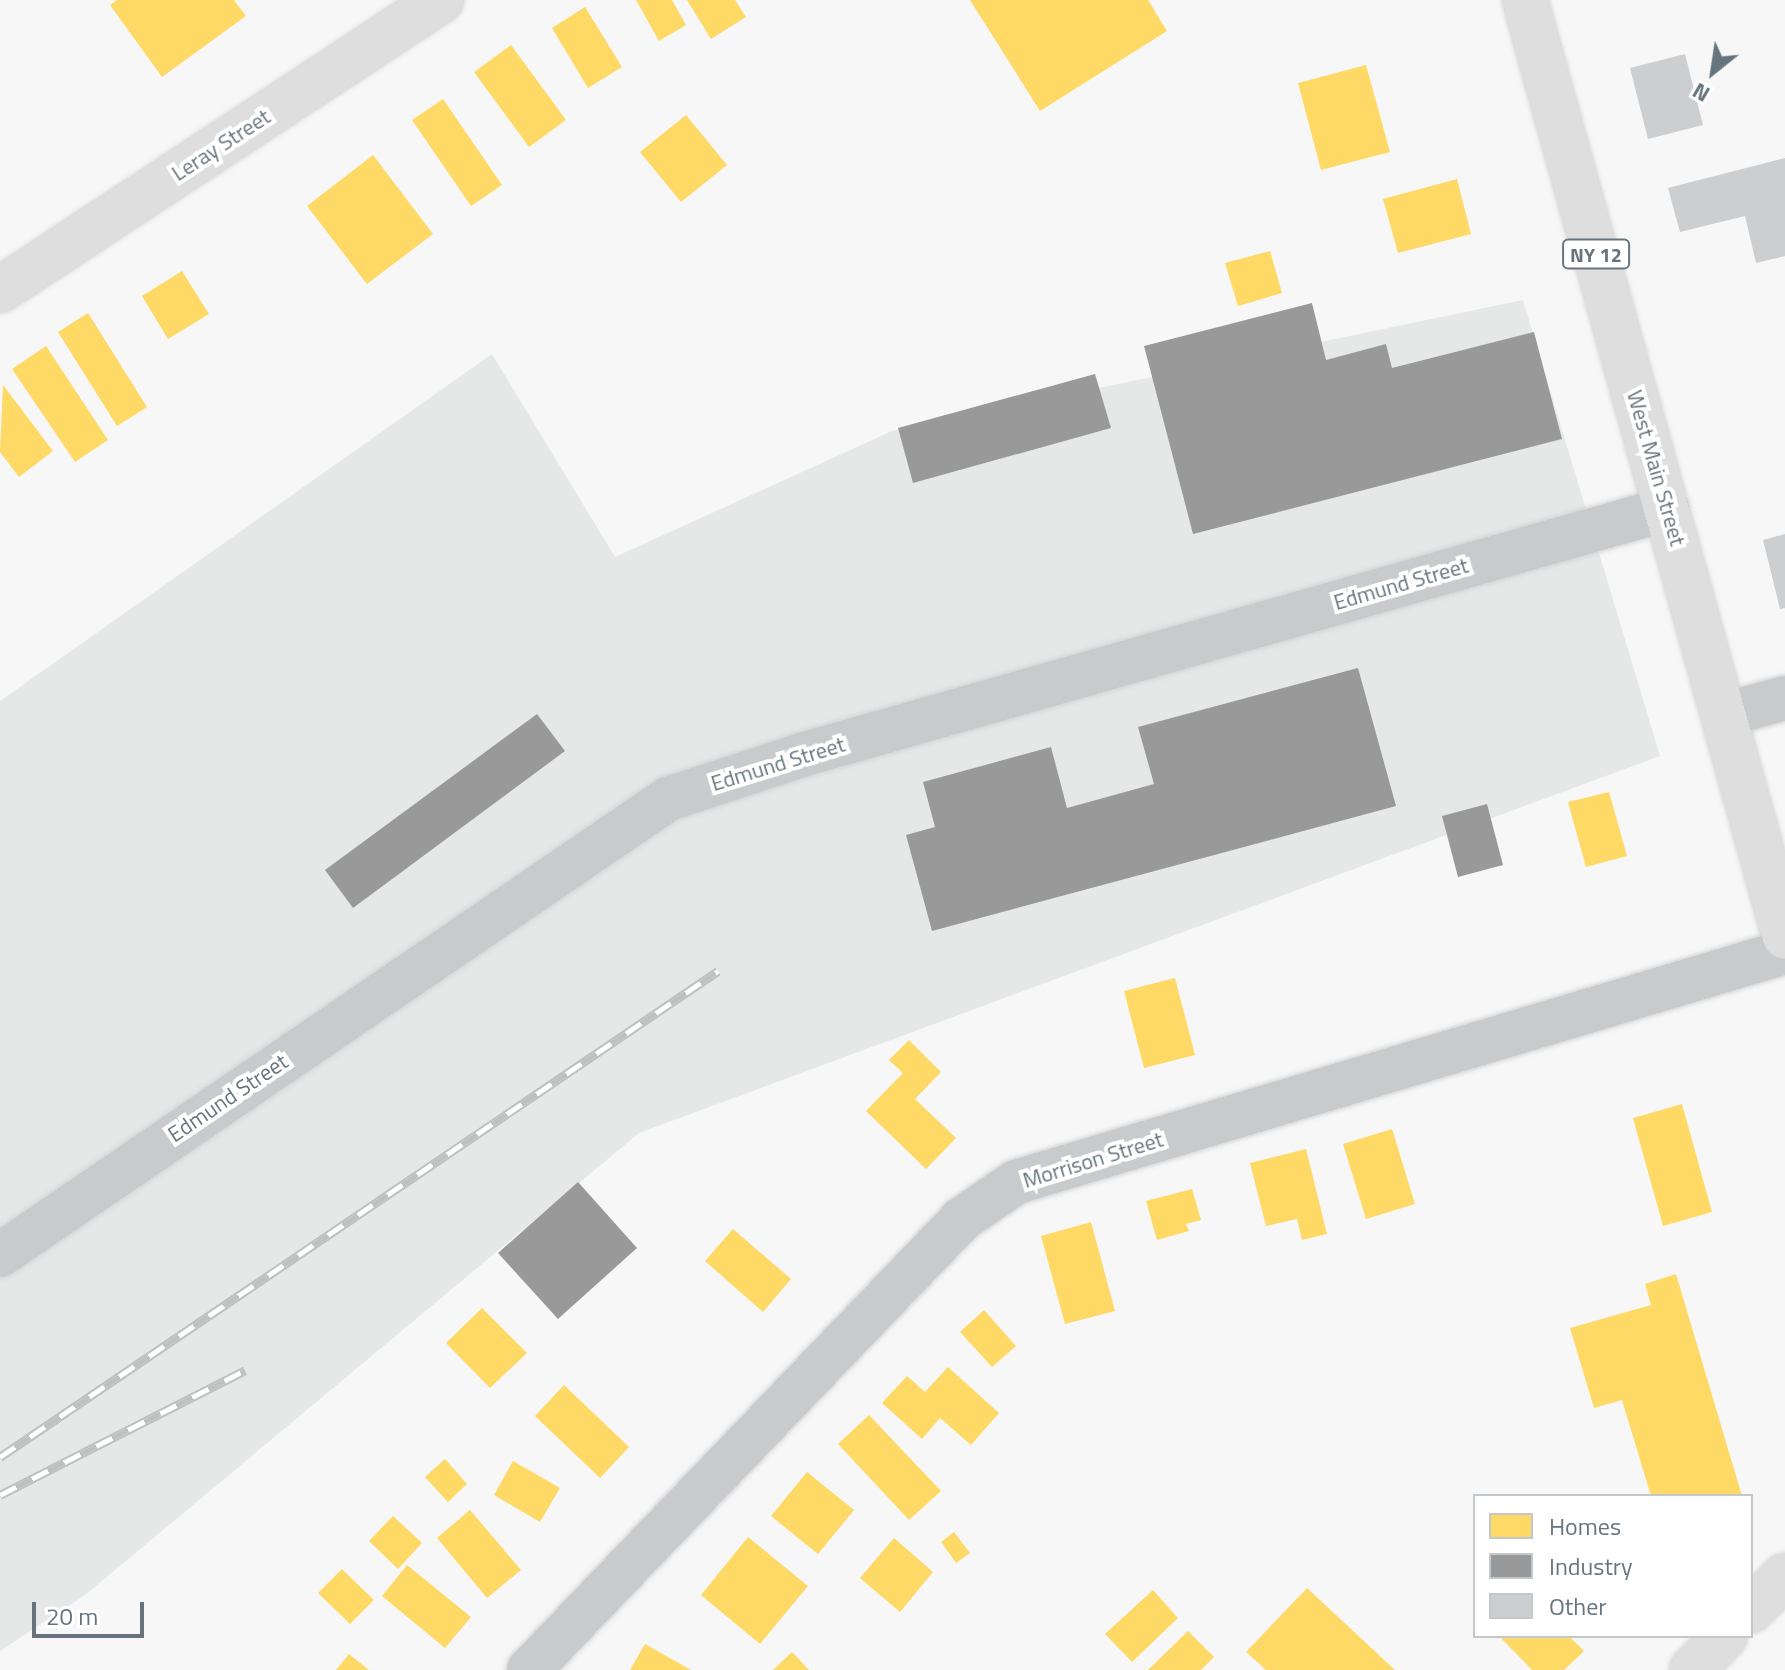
<!DOCTYPE html>
<html>
<head>
<meta charset="utf-8">
<style>
  body { margin:0 }
  #map { position:relative; width:1785px; height:1670px; overflow:hidden; background:#f7f7f7; font-family:"Titillium Web",sans-serif }
  div>[style] { position:absolute }
  .built>* { inset:0; background:#e6e7e7 }
  .homes>* { inset:0; background:#ffd966 }
  .industry>* { inset:0; background:#999 }
  .building>* { inset:0; background:#cdcecf }
  .roads { filter:drop-shadow(0 0 2px #d2d3d4) drop-shadow(0 0 2px #d2d3d4) }
  .minor>* { height:44px; margin:-22px; padding:0 22px; transform-origin:22px; border-radius:22px; background:#c8cacb }
  .major>* { height:44px; margin:-22px; padding:0 22px; transform-origin:22px; border-radius:22px; background:#dededf }
  .rail>* { height:9px; margin-top:-4.5px; transform-origin:0; background:repeating-linear-gradient(90deg,#fff 0 18px,#bfc1c1 0 36px); box-sizing:border-box; border-block:2px solid #bfc1c1 }
  span { translate:-50% -50%; white-space:nowrap; text-align:center; line-height:1.15; -webkit-text-stroke:8px #fff; paint-order:stroke }
  .shield-label span { padding:2px 6px; background:#fff; border:2px solid; border-radius:6px; -webkit-text-stroke-width:0 }
  .shield-label { font-size:20px; color:#66757d; font-weight:700 }
  .street-label { font-size:22px; color:#66757d }
  .legend { position:absolute; left:1473px; top:1494px; width:280px; height:144px; box-sizing:border-box; background:#fff; border:2px solid #c2c8cb; margin:0; padding:10px 14px; list-style:none; font-size:24px; color:#66757d }
  .legend li { display:flex; align-items:center; gap:16px; height:40px }
  .legend b { width:40px; border:2px solid #c2c8cb }
  .north { position:absolute; left:1673px; top:32px; width:80px; height:80px; -webkit-text-stroke:6px #fff; paint-order:stroke; rotate:210deg; font-size:22px; font-weight:700; line-height:32px; text-align:center; color:#66757d }
  .north::after { content:''; display:block; margin:auto; width:28px; height:36px; background:#66757d; clip-path:polygon(50% 0,100% 100%,50% 72%,0 100%) }
  .scale { position:absolute; left:32px; top:1602px; width:112px; height:36px; box-sizing:border-box; border:4px solid #66757d; border-top:0; padding-left:10px; font-size:24px; line-height:28px; white-space:nowrap; color:#66757d; -webkit-text-stroke:6px #fff; paint-order:stroke }
</style>
</head>
<body>
<div id="map">
  <div class="built">
    <i style="clip-path:polygon(1523px 300px,1660px 756px,639px 1133px,85px 1595px,0 1651px,0 701px,492px 354px,615px 557px,892px 431px)"></i>
  </div>
  <div class="homes">
    <i style="clip-path:polygon(117px 0,234px 0,246px 16px,162px 77px,110px 5px)"></i>
    <i style="clip-path:polygon(636px 0,672px 0,686px 25px,659px 41px)"></i>
    <i style="clip-path:polygon(687px 0,735px 0,746px 17px,711px 39px)"></i>
    <i style="clip-path:polygon(970px 0,1148px 0,1167px 31px,1040px 111px)"></i>
    <i style="clip-path:polygon(585px 7px,622px 67px,588px 88px,552px 28px)"></i>
    <i style="clip-path:polygon(511px 45px,566px 120px,529px 147px,474px 72px)"></i>
    <i style="clip-path:polygon(1366px 65px,1390px 152px,1321px 170px,1298px 83px)"></i>
    <i style="clip-path:polygon(443px 99px,502px 185px,471px 206px,412px 120px)"></i>
    <i style="clip-path:polygon(686px 115px,727px 165px,681px 202px,640px 152px)"></i>
    <i style="clip-path:polygon(373px 155px,433px 234px,367px 284px,307px 206px)"></i>
    <i style="clip-path:polygon(1457px 179px,1471px 234px,1398px 253px,1383px 199px)"></i>
    <i style="clip-path:polygon(1270px 251px,1282px 293px,1238px 306px,1225px 263px)"></i>
    <i style="clip-path:polygon(182px 271px,209px 314px,168px 339px,142px 296px)"></i>
    <i style="clip-path:polygon(88px 313px,147px 407px,117px 426px,58px 332px)"></i>
    <i style="clip-path:polygon(46px 346px,108px 440px,75px 462px,12px 369px)"></i>
    <i style="clip-path:polygon(3px 385px,53px 451px,19px 477px,0 452px)"></i>
    <i style="clip-path:polygon(1609px 792px,1627px 856px,1586px 867px,1568px 802px)"></i>
    <i style="clip-path:polygon(1175px 978px,1195px 1055px,1144px 1068px,1124px 991px)"></i>
    <i style="clip-path:polygon(909px 1040px,941px 1072px,915px 1099px,956px 1138px,926px 1169px,866px 1111px,903px 1073px,889px 1060px)"></i>
    <i style="clip-path:polygon(1682px 1104px,1712px 1212px,1663px 1226px,1633px 1118px)"></i>
    <i style="clip-path:polygon(1392px 1129px,1415px 1204px,1366px 1219px,1343px 1144px)"></i>
    <i style="clip-path:polygon(1306px 1149px,1327px 1234px,1302px 1240px,1297px 1219px,1266px 1226px,1250px 1163px)"></i>
    <i style="clip-path:polygon(1192px 1189px,1201px 1220px,1186px 1224px,1189px 1231px,1157px 1240px,1146px 1201px)"></i>
    <i style="clip-path:polygon(1091px 1222px,1115px 1311px,1065px 1324px,1041px 1236px)"></i>
    <i style="clip-path:polygon(733px 1229px,791px 1279px,763px 1312px,705px 1261px)"></i>
    <i style="clip-path:polygon(1676px 1274px,1742px 1496px,1651px 1496px,1622px 1400px,1594px 1408px,1570px 1328px,1651px 1305px,1645px 1284px)"></i>
    <i style="clip-path:polygon(482px 1308px,527px 1353px,490px 1388px,446px 1343px)"></i>
    <i style="clip-path:polygon(984px 1310px,1016px 1346px,992px 1367px,960px 1332px)"></i>
    <i style="clip-path:polygon(948px 1367px,999px 1413px,971px 1445px,940px 1418px,922px 1439px,882px 1403px,907px 1376px,925px 1392px)"></i>
    <i style="clip-path:polygon(564px 1385px,629px 1447px,600px 1478px,535px 1416px)"></i>
    <i style="clip-path:polygon(869px 1415px,941px 1491px,909px 1520px,838px 1444px)"></i>
    <i style="clip-path:polygon(445px 1459px,467px 1484px,448px 1502px,425px 1477px)"></i>
    <i style="clip-path:polygon(513px 1461px,560px 1488px,540px 1522px,494px 1495px)"></i>
    <i style="clip-path:polygon(807px 1472px,854px 1510px,818px 1554px,771px 1516px)"></i>
    <i style="clip-path:polygon(470px 1510px,521px 1570px,487px 1598px,437px 1538px)"></i>
    <i style="clip-path:polygon(393px 1516px,422px 1543px,398px 1569px,369px 1541px)"></i>
    <i style="clip-path:polygon(954px 1532px,970px 1553px,956px 1563px,941px 1542px)"></i>
    <i style="clip-path:polygon(748px 1537px,808px 1586px,760px 1644px,701px 1595px)"></i>
    <i style="clip-path:polygon(894px 1538px,933px 1572px,900px 1612px,860px 1578px)"></i>
    <i style="clip-path:polygon(407px 1565px,471px 1617px,445px 1648px,382px 1596px)"></i>
    <i style="clip-path:polygon(342px 1569px,374px 1600px,350px 1624px,318px 1593px)"></i>
    <i style="clip-path:polygon(1307px 1588px,1395px 1670px,1266px 1670px,1246px 1652px)"></i>
    <i style="clip-path:polygon(1153px 1590px,1178px 1618px,1132px 1662px,1105px 1634px)"></i>
    <i style="clip-path:polygon(1188px 1631px,1214px 1657px,1201px 1670px,1148px 1670px)"></i>
    <i style="clip-path:polygon(1499px 1636px,1569px 1636px,1584px 1651px,1564px 1670px,1532px 1670px)"></i>
    <i style="clip-path:polygon(645px 1644px,691px 1670px,630px 1670px)"></i>
    <i style="clip-path:polygon(792px 1652px,809px 1670px,773px 1670px)"></i>
    <i style="clip-path:polygon(349px 1654px,369px 1670px,336px 1670px)"></i>
  </div>
  <div class="industry">
    <i style="clip-path:polygon(1312px 303px,1326px 360px,1386px 344px,1392px 368px,1534px 332px,1562px 439px,1193px 534px,1144px 346px)"></i>
    <i style="clip-path:polygon(1095px 374px,1111px 428px,913px 483px,898px 428px)"></i>
    <i style="clip-path:polygon(1358px 668px,1396px 806px,932px 931px,906px 835px,935px 827px,923px 782px,1051px 747px,1067px 808px,1154px 784px,1138px 727px)"></i>
    <i style="clip-path:polygon(537px 714px,565px 751px,353px 908px,325px 870px)"></i>
    <i style="clip-path:polygon(1487px 804px,1503px 865px,1458px 877px,1442px 816px)"></i>
    <i style="clip-path:polygon(578px 1182px,637px 1248px,558px 1319px,498px 1253px)"></i>
  </div>
  <div class="building">
    <i style="clip-path:polygon(1685px 54px,1703px 125px,1648px 139px,1630px 68px)"></i>
    <i style="clip-path:polygon(1785px 158px,1785px 256px,1756px 263px,1745px 216px,1680px 232px,1668px 188px)"></i>
    <i style="clip-path:polygon(1785px 534px,1785px 608px,1780px 609px,1763px 540px)"></i>
  </div>
  <div class="roads">
    <div class="minor">
      <i style="left:1724px;top:715px;width:63px;rotate:-15.6deg"></i>
      <i style="left:0;top:1255px;width:809px;rotate:-34.32deg"></i>
      <i style="left:668px;top:799px;width:144px;rotate:-18.2deg"></i>
      <i style="left:805px;top:754px;width:896px;rotate:-15.87deg"></i>
      <i style="left:529px;top:1670px;width:625px;rotate:-46.17deg"></i>
      <i style="left:962px;top:1219px;width:65px;rotate:-34.4deg"></i>
      <i style="left:1016px;top:1182px;width:803px;rotate:-16.65deg"></i>
    </div>
    <div class="major">
      <i style="left:1525px;top:0;width:972px;rotate:74.49deg"></i>
      <i style="left:0;top:290px;width:528px;rotate:-33.33deg"></i>
      <i style="left:1751px;top:1610px;width:48px;rotate:-45deg"></i>
      <i style="left:1692px;top:1670px;width:47px;rotate:-45.9deg"></i>
    </div>
  </div>
  <div class="rail">
    <i style="left:0;top:1457px;width:867px;rotate:-34.09deg"></i>
    <i style="left:0;top:1495px;width:275px;rotate:-27deg"></i>
  </div>
  <div class="shield-label">
    <span style="left:1596px;top:254px">NY 12</span>
  </div>
  <div class="street-label">
    <span style="left:221px;top:145px;rotate:-33deg">Leray Street</span>
    <span style="left:1656px;top:468px;rotate:74deg">West Main Street</span>
    <span style="left:1401px;top:584px;rotate:-16deg">Edmund Street</span>
    <span style="left:778px;top:764px;rotate:-17deg">Edmund Street</span>
    <span style="left:228px;top:1098px;rotate:-34deg">Edmund Street</span>
    <span style="left:1093px;top:1160px;rotate:-17deg">Morrison Street</span>
  </div>
  <ul class="legend">
  <li><b style="height:22px;background:#ffd966"></b>Homes</li>
  <li><b style="height:22px;background:#999"></b>Industry</li>
  <li><b style="height:22px;background:#cdcecf"></b>Other</li>
  </ul>
  <div class="north">N</div>
  <div class="scale">20 m</div>
</div>
</body>
</html>
